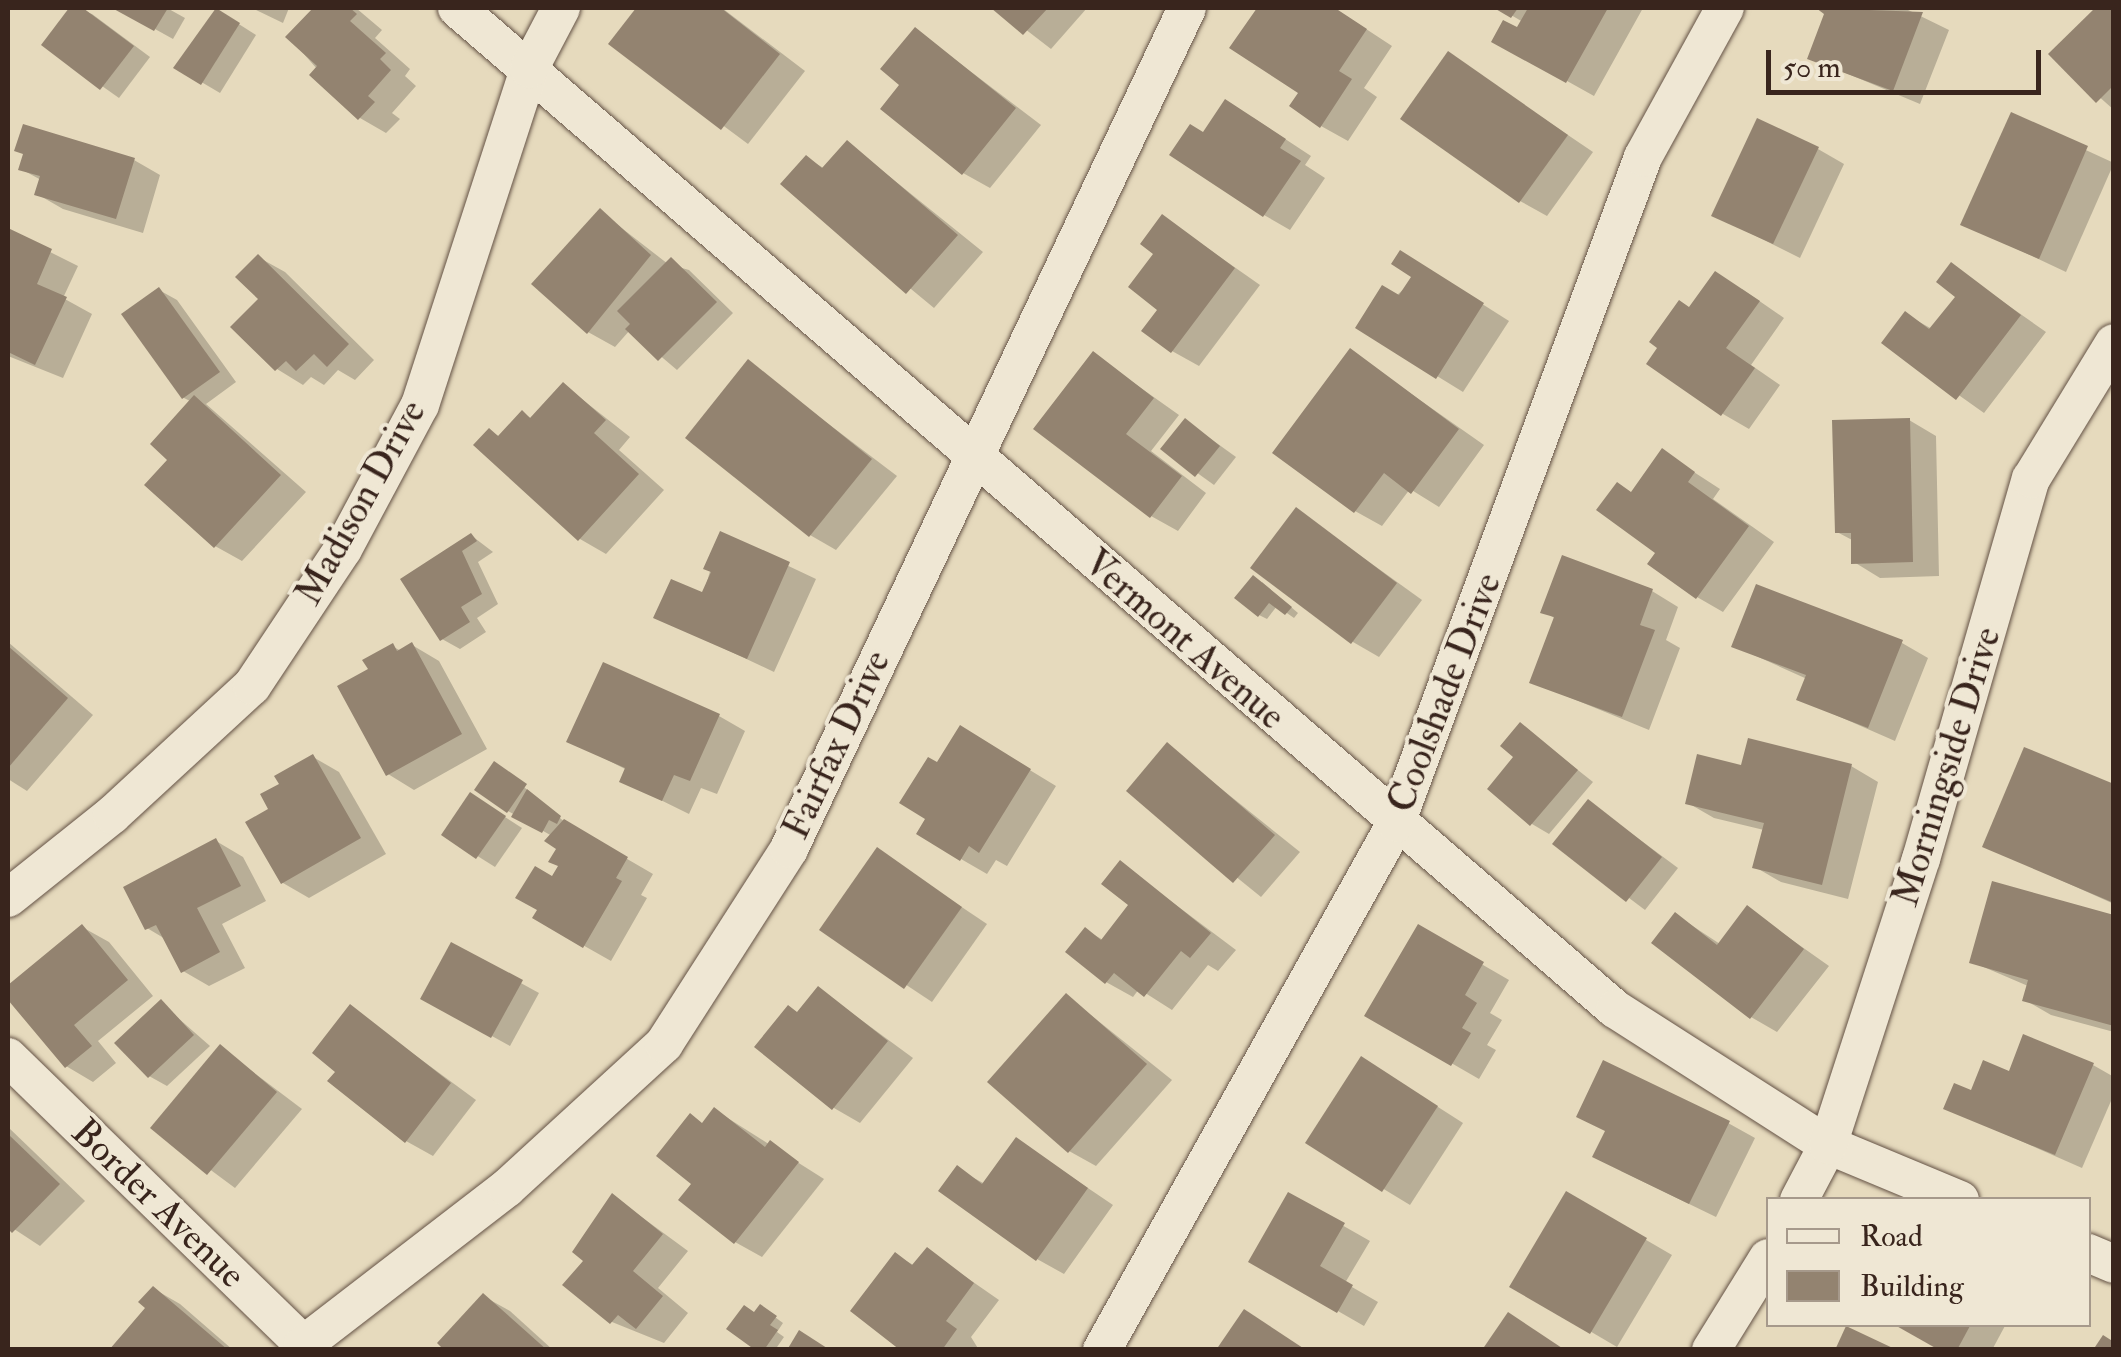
<!DOCTYPE html>
<html>
<head>
<meta charset="utf-8">
<style>
  body { margin:0 }
  #map { position:relative; width:2121px; height:1357px; overflow:hidden; background:#e6dabd; font-family:"IM FELL Double Pica",serif }
  div>[style] { position:absolute }
  .shadow>* { inset:0; background:#0003 }
  .building>* { inset:0; background:#938370 }
  .roads { filter:drop-shadow(0 0 2px #645245) drop-shadow(0 0 2px #645245) }
  .street>* { height:38px; margin:-19px; padding:0 19px; transform-origin:19px; border-radius:19px; background:#efe7d4 }
  span { translate:-50% -50%; white-space:nowrap; text-align:center; line-height:1.15; -webkit-text-stroke:8px #efe7d4; paint-order:stroke }
  .street-label { font-size:38px; color:#39251d }
  .frame { position:absolute; inset:0; border:10px solid #39251d; pointer-events:none }
  .legend { position:absolute; left:1766px; top:1197px; width:325px; height:130px; box-sizing:border-box; background:#efe7d4; border:2px solid #a6998b; margin:0; padding:12px 18px; list-style:none; font-size:30px; color:#39251d }
  .legend li { display:flex; align-items:center; gap:20px; height:50px }
  .legend b { width:50px; border:2px solid #a6998b }
  .scale { position:absolute; left:1766px; top:50px; width:275px; height:45px; box-sizing:border-box; border:5px solid #39251d; border-top:0; padding-left:12px; font-size:30px; line-height:35px; white-space:nowrap; color:#39251d; -webkit-text-stroke:8px #efe7d4; paint-order:stroke }
</style>
</head>
<body>
<div id="map">
  <div class="shadow">
    <i style="clip-path:polygon(73px 8px,92px 14px,150px 57px,119px 98px,44px 45px)"></i>
    <i style="clip-path:polygon(117px 8px,167px 8px,185px 18px,173px 39px)"></i>
    <i style="clip-path:polygon(252px 8px,289px 8px,283px 23px)"></i>
    <i style="clip-path:polygon(316px 8px,356px 8px,382px 30px,375px 38px,410px 69px,405px 76px,416px 86px,392px 113px,400px 119px,386px 133px,360px 118px,289px 37px)"></i>
    <i style="clip-path:polygon(640px 8px,722px 8px,805px 71px,748px 144px,612px 43px)"></i>
    <i style="clip-path:polygon(998px 8px,1087px 8px,1051px 49px)"></i>
    <i style="clip-path:polygon(1260px 8px,1334px 8px,1392px 46px,1364px 88px,1377px 97px,1348px 141px,1321px 126px,1301px 93px,1233px 47px)"></i>
    <i style="clip-path:polygon(1499px 8px,1643px 8px,1594px 96px,1517px 53px,1523px 22px)"></i>
    <i style="clip-path:polygon(1819px 8px,1904px 8px,1949px 30px,1920px 104px,1810px 58px,1827px 14px)"></i>
    <i style="clip-path:polygon(2099px 8px,2114px 8px,2114px 110px,2051px 54px)"></i>
    <i style="clip-path:polygon(234px 21px,256px 35px,220px 93px,176px 67px)"></i>
    <i style="clip-path:polygon(916px 30px,1041px 125px,990px 188px,963px 173px,902px 84px)"></i>
    <i style="clip-path:polygon(1448px 54px,1593px 152px,1547px 216px,1520px 201px)"></i>
    <i style="clip-path:polygon(2012px 116px,2114px 163px,2066px 272px,1964px 224px)"></i>
    <i style="clip-path:polygon(1252px 117px,1311px 156px,1305px 165px,1325px 178px,1290px 230px,1264px 215px,1204px 135px)"></i>
    <i style="clip-path:polygon(848px 143px,983px 252px,934px 308px,784px 184px,807px 158px,825px 169px)"></i>
    <i style="clip-path:polygon(1818px 149px,1844px 164px,1800px 258px,1714px 215px)"></i>
    <i style="clip-path:polygon(134px 160px,160px 175px,143px 233px,63px 209px,37px 194px,41px 180px,21px 169px)"></i>
    <i style="clip-path:polygon(601px 212px,668px 264px,689px 270px,733px 313px,677px 370px,630px 330px,615px 347px,588px 332px)"></i>
    <i style="clip-path:polygon(1163px 217px,1260px 285px,1199px 366px,1172px 351px,1161px 309px)"></i>
    <i style="clip-path:polygon(8px 231px,78px 266px,63px 298px,92px 314px,63px 378px,8px 356px)"></i>
    <i style="clip-path:polygon(258px 257px,285px 272px,374px 360px,355px 380px,338px 370px,324px 385px,311px 377px,303px 385px,277px 369px)"></i>
    <i style="clip-path:polygon(1952px 266px,2046px 332px,1984px 413px,1884px 342px,1905px 314px,1932px 329px,1958px 296px)"></i>
    <i style="clip-path:polygon(1427px 269px,1509px 321px,1463px 392px,1359px 328px)"></i>
    <i style="clip-path:polygon(1742px 289px,1784px 318px,1751px 365px,1780px 385px,1749px 429px,1723px 414px,1690px 310px)"></i>
    <i style="clip-path:polygon(159px 290px,177px 300px,236px 382px,206px 404px,306px 492px,242px 561px,215px 546px,170px 460px,192px 402px,184px 398px)"></i>
    <i style="clip-path:polygon(1350px 351px,1484px 445px,1439px 507px,1410px 489px,1382px 526px,1355px 511px)"></i>
    <i style="clip-path:polygon(1093px 354px,1179px 415px,1151px 451px,1206px 493px,1178px 531px,1151px 516px)"></i>
    <i style="clip-path:polygon(748px 363px,897px 476px,836px 550px,810px 535px)"></i>
    <i style="clip-path:polygon(564px 385px,630px 437px,619px 450px,664px 490px,606px 554px,580px 539px,490px 431px,500px 437px,523px 413px,532px 419px)"></i>
    <i style="clip-path:polygon(1909px 420px,1936px 436px,1939px 576px,1880px 578px,1854px 562px,1854px 541px,1837px 532px)"></i>
    <i style="clip-path:polygon(1186px 421px,1236px 457px,1214px 485px,1164px 449px)"></i>
    <i style="clip-path:polygon(1663px 452px,1720px 489px,1713px 499px,1774px 542px,1723px 612px,1697px 597px,1659px 552px,1633px 493px)"></i>
    <i style="clip-path:polygon(1297px 510px,1422px 600px,1379px 657px,1353px 642px)"></i>
    <i style="clip-path:polygon(721px 534px,816px 579px,774px 672px,657px 617px,703px 595px)"></i>
    <i style="clip-path:polygon(472px 536px,493px 552px,478px 562px,498px 604px,477px 618px,486px 632px,460px 649px,442px 639px,404px 580px)"></i>
    <i style="clip-path:polygon(1262px 582px,1298px 613px,1294px 618px,1277px 606px,1267px 619px,1259px 615px)"></i>
    <i style="clip-path:polygon(1652px 591px,1678px 607px,1666px 640px,1680px 648px,1649px 730px,1532px 682px,1556px 619px,1543px 611px)"></i>
    <i style="clip-path:polygon(8px 642px,93px 715px,27px 791px,8px 779px)"></i>
    <i style="clip-path:polygon(1902px 643px,1928px 658px,1895px 741px,1799px 699px,1807px 679px,1734px 646px)"></i>
    <i style="clip-path:polygon(412px 645px,439px 661px,487px 749px,414px 790px,388px 774px,371px 670px,392px 646px,401px 651px)"></i>
    <i style="clip-path:polygon(719px 716px,745px 731px,717px 794px,701px 788px,689px 814px,622px 781px,627px 770px,570px 741px)"></i>
    <i style="clip-path:polygon(1521px 725px,1593px 782px,1549px 834px,1532px 824px,1517px 757px)"></i>
    <i style="clip-path:polygon(987px 744px,1056px 786px,1007px 866px,996px 860px,987px 874px,961px 859px,928px 818px,938px 765px)"></i>
    <i style="clip-path:polygon(1168px 746px,1300px 852px,1261px 897px,1129px 790px)"></i>
    <i style="clip-path:polygon(313px 757px,339px 772px,386px 854px,309px 898px,283px 883px,272px 810px,282px 785px)"></i>
    <i style="clip-path:polygon(1851px 766px,1878px 782px,1848px 899px,1781px 882px,1755px 867px,1764px 830px,1714px 818px,1688px 803px,1743px 768px)"></i>
    <i style="clip-path:polygon(503px 769px,567px 824px,653px 874px,641px 895px,647px 898px,611px 961px,535px 918px,561px 866px,560px 848px,552px 836px,508px 811px)"></i>
    <i style="clip-path:polygon(2114px 787px,2114px 904px,1985px 846px)"></i>
    <i style="clip-path:polygon(1589px 802px,1678px 868px,1645px 910px,1556px 843px)"></i>
    <i style="clip-path:polygon(488px 806px,522px 828px,495px 867px,444px 835px)"></i>
    <i style="clip-path:polygon(216px 841px,243px 857px,266px 901px,222px 924px,245px 968px,209px 986px,183px 971px,167px 940px,147px 928px)"></i>
    <i style="clip-path:polygon(878px 851px,987px 924px,932px 1002px,822px 929px)"></i>
    <i style="clip-path:polygon(1120px 863px,1236px 950px,1218px 971px,1208px 965px,1172px 1010px,1139px 989px,1133px 997px,1106px 982px,1086px 930px,1103px 940px,1131px 905px)"></i>
    <i style="clip-path:polygon(1748px 909px,1829px 966px,1777px 1032px,1751px 1017px,1676px 915px,1720px 944px)"></i>
    <i style="clip-path:polygon(2114px 917px,2114px 1032px,2051px 1015px,2025px 1000px,2028px 986px,1972px 962px)"></i>
    <i style="clip-path:polygon(82px 927px,109px 942px,153px 996px,98px 1041px,116px 1063px,93px 1082px,66px 1066px,8px 996px,8px 989px)"></i>
    <i style="clip-path:polygon(1419px 928px,1509px 980px,1490px 1013px,1502px 1020px,1487px 1045px,1496px 1050px,1479px 1079px,1368px 1015px)"></i>
    <i style="clip-path:polygon(452px 945px,539px 993px,510px 1046px,423px 998px)"></i>
    <i style="clip-path:polygon(819px 989px,913px 1058px,860px 1123px,834px 1108px,798px 1014px)"></i>
    <i style="clip-path:polygon(1067px 996px,1172px 1080px,1096px 1166px,1069px 1151px)"></i>
    <i style="clip-path:polygon(161px 1003px,210px 1046px,167px 1086px,149px 1076px)"></i>
    <i style="clip-path:polygon(351px 1008px,476px 1100px,433px 1156px,406px 1141px,338px 1071px)"></i>
    <i style="clip-path:polygon(221px 1048px,302px 1109px,235px 1188px,154px 1128px)"></i>
    <i style="clip-path:polygon(2093px 1065px,2114px 1077px,2114px 1094px,2082px 1168px,1946px 1108px,2010px 1074px)"></i>
    <i style="clip-path:polygon(1388px 1075px,1463px 1123px,1410px 1205px,1308px 1143px)"></i>
    <i style="clip-path:polygon(715px 1110px,824px 1179px,762px 1257px,735px 1242px,694px 1183px,704px 1124px)"></i>
    <i style="clip-path:polygon(1728px 1123px,1755px 1138px,1716px 1217px,1621px 1171px)"></i>
    <i style="clip-path:polygon(8px 1127px,85px 1201px,40px 1246px,8px 1225px)"></i>
    <i style="clip-path:polygon(1017px 1140px,1113px 1205px,1064px 1274px,1037px 1259px,957px 1169px,985px 1184px)"></i>
    <i style="clip-path:polygon(1567px 1194px,1672px 1255px,1617px 1347px,1513px 1286px)"></i>
    <i style="clip-path:polygon(1289px 1195px,1370px 1241px,1345px 1283px,1378px 1302px,1364px 1326px,1251px 1261px)"></i>
    <i style="clip-path:polygon(613px 1196px,688px 1251px,658px 1288px,688px 1313px,664px 1343px,612px 1322px,586px 1260px)"></i>
    <i style="clip-path:polygon(927px 1250px,999px 1300px,971px 1337px,979px 1350px,904px 1350px,896px 1255px,915px 1266px)"></i>
    <i style="clip-path:polygon(154px 1289px,180px 1304px,233px 1350px,112px 1350px,148px 1308px)"></i>
    <i style="clip-path:polygon(483px 1296px,510px 1311px,553px 1350px,448px 1350px)"></i>
    <i style="clip-path:polygon(768px 1312px,783px 1323px,777px 1332px,784px 1337px,775px 1350px,759px 1350px,754px 1314px)"></i>
    <i style="clip-path:polygon(1897px 1324px,2006px 1324px,1992px 1350px,1943px 1350px)"></i>
  </div>
  <div class="building">
    <i style="clip-path:polygon(69px 8px,83px 8px,134px 46px,100px 90px,41px 45px)"></i>
    <i style="clip-path:polygon(112px 8px,168px 8px,154px 31px)"></i>
    <i style="clip-path:polygon(216px 8px,240px 23px,201px 85px,173px 68px)"></i>
    <i style="clip-path:polygon(313px 8px,350px 8px,357px 14px,350px 21px,386px 53px,380px 59px,391px 70px,368px 96px,375px 102px,358px 120px,309px 75px,317px 66px,285px 37px)"></i>
    <i style="clip-path:polygon(636px 8px,721px 8px,780px 54px,721px 130px,608px 44px)"></i>
    <i style="clip-path:polygon(991px 8px,1048px 8px,1023px 35px)"></i>
    <i style="clip-path:polygon(1257px 8px,1335px 8px,1367px 29px,1339px 71px,1352px 79px,1320px 128px,1289px 106px,1298px 93px,1229px 48px)"></i>
    <i style="clip-path:polygon(1494px 8px,1518px 8px,1511px 18px)"></i>
    <i style="clip-path:polygon(1528px 8px,1608px 8px,1566px 83px,1491px 42px,1503px 20px,1517px 27px)"></i>
    <i style="clip-path:polygon(1816px 8px,1923px 12px,1893px 91px,1807px 59px,1824px 14px)"></i>
    <i style="clip-path:polygon(2095px 8px,2114px 8px,2114px 85px,2096px 103px,2048px 54px)"></i>
    <i style="clip-path:polygon(915px 27px,1016px 108px,962px 175px,880px 109px,899px 85px,880px 69px)"></i>
    <i style="clip-path:polygon(1448px 51px,1568px 135px,1519px 203px,1400px 119px)"></i>
    <i style="clip-path:polygon(1225px 99px,1286px 139px,1280px 148px,1301px 161px,1263px 217px,1169px 155px,1190px 124px,1203px 132px)"></i>
    <i style="clip-path:polygon(2011px 112px,2088px 146px,2039px 259px,1960px 225px)"></i>
    <i style="clip-path:polygon(1757px 118px,1819px 147px,1773px 244px,1711px 216px)"></i>
    <i style="clip-path:polygon(23px 124px,135px 158px,116px 219px,34px 195px,40px 176px,18px 170px,23px 154px,14px 151px)"></i>
    <i style="clip-path:polygon(847px 140px,958px 235px,906px 294px,780px 184px,806px 155px,822px 168px)"></i>
    <i style="clip-path:polygon(600px 208px,651px 255px,587px 334px,531px 284px)"></i>
    <i style="clip-path:polygon(1162px 214px,1235px 268px,1171px 353px,1141px 331px,1157px 310px,1128px 287px,1153px 254px,1140px 244px)"></i>
    <i style="clip-path:polygon(8px 228px,52px 249px,37px 284px,67px 297px,35px 365px,8px 352px)"></i>
    <i style="clip-path:polygon(1400px 250px,1484px 303px,1436px 379px,1355px 328px,1382px 285px,1399px 295px,1411px 277px,1391px 264px)"></i>
    <i style="clip-path:polygon(258px 254px,349px 344px,327px 367px,314px 354px,296px 371px,286px 361px,275px 371px,230px 327px,258px 299px,235px 277px)"></i>
    <i style="clip-path:polygon(671px 257px,717px 302px,658px 361px,625px 329px,630px 324px,617px 311px)"></i>
    <i style="clip-path:polygon(1951px 262px,2021px 315px,1956px 400px,1881px 343px,1905px 311px,1929px 329px,1955px 297px,1936px 282px)"></i>
    <i style="clip-path:polygon(1715px 271px,1760px 301px,1726px 348px,1755px 368px,1721px 416px,1646px 364px,1657px 348px,1649px 342px,1679px 300px,1689px 307px)"></i>
    <i style="clip-path:polygon(159px 287px,220px 372px,182px 399px,121px 314px)"></i>
    <i style="clip-path:polygon(1350px 348px,1459px 429px,1411px 494px,1384px 473px,1354px 513px,1272px 453px)"></i>
    <i style="clip-path:polygon(1093px 351px,1154px 398px,1126px 434px,1182px 476px,1150px 518px,1033px 429px)"></i>
    <i style="clip-path:polygon(748px 359px,872px 459px,809px 537px,685px 438px)"></i>
    <i style="clip-path:polygon(563px 382px,606px 420px,594px 433px,639px 474px,578px 541px,473px 445px,489px 428px,498px 436px,522px 410px,530px 418px)"></i>
    <i style="clip-path:polygon(194px 395px,281px 475px,214px 548px,144px 485px,167px 460px,150px 444px)"></i>
    <i style="clip-path:polygon(1185px 418px,1220px 446px,1195px 477px,1160px 449px)"></i>
    <i style="clip-path:polygon(1910px 418px,1913px 562px,1851px 564px,1851px 533px,1835px 533px,1832px 420px)"></i>
    <i style="clip-path:polygon(1662px 448px,1695px 472px,1688px 482px,1749px 526px,1696px 599px,1647px 564px,1655px 553px,1596px 510px,1617px 482px,1631px 492px)"></i>
    <i style="clip-path:polygon(1296px 507px,1397px 583px,1351px 644px,1250px 568px)"></i>
    <i style="clip-path:polygon(720px 531px,790px 562px,747px 659px,653px 618px,671px 579px,702px 592px,711px 572px,703px 569px)"></i>
    <i style="clip-path:polygon(471px 533px,477px 541px,462px 551px,482px 594px,461px 607px,470px 622px,440px 641px,400px 579px)"></i>
    <i style="clip-path:polygon(1562px 555px,1653px 589px,1640px 625px,1655px 630px,1622px 717px,1529px 683px,1554px 617px,1540px 613px)"></i>
    <i style="clip-path:polygon(1253px 575px,1292px 607px,1285px 615px,1269px 603px,1258px 617px,1234px 598px)"></i>
    <i style="clip-path:polygon(1756px 584px,1903px 640px,1868px 728px,1796px 700px,1806px 675px,1731px 647px)"></i>
    <i style="clip-path:polygon(412px 642px,462px 734px,386px 776px,337px 686px,368px 669px,362px 660px,393px 643px,397px 651px)"></i>
    <i style="clip-path:polygon(8px 646px,68px 698px,8px 768px)"></i>
    <i style="clip-path:polygon(603px 662px,720px 714px,690px 781px,674px 775px,662px 801px,619px 782px,625px 768px,566px 742px)"></i>
    <i style="clip-path:polygon(1520px 722px,1578px 770px,1530px 826px,1487px 789px,1513px 757px,1500px 746px)"></i>
    <i style="clip-path:polygon(960px 725px,1031px 769px,979px 853px,969px 846px,960px 861px,916px 834px,925px 819px,899px 803px,928px 757px,937px 762px)"></i>
    <i style="clip-path:polygon(1748px 738px,1852px 764px,1822px 885px,1752px 868px,1764px 823px,1685px 804px,1697px 754px,1741px 765px)"></i>
    <i style="clip-path:polygon(1167px 742px,1275px 835px,1233px 883px,1126px 791px)"></i>
    <i style="clip-path:polygon(2024px 747px,2114px 784px,2114px 903px,1982px 847px)"></i>
    <i style="clip-path:polygon(313px 754px,361px 838px,281px 884px,245px 822px,268px 809px,260px 794px,279px 784px,274px 776px)"></i>
    <i style="clip-path:polygon(494px 761px,527px 784px,507px 813px,474px 790px)"></i>
    <i style="clip-path:polygon(527px 789px,561px 816px,557px 824px,549px 820px,542px 833px,511px 817px)"></i>
    <i style="clip-path:polygon(470px 792px,506px 816px,476px 859px,441px 835px)"></i>
    <i style="clip-path:polygon(1588px 799px,1662px 857px,1626px 902px,1552px 844px)"></i>
    <i style="clip-path:polygon(564px 819px,628px 857px,616px 878px,622px 881px,583px 948px,532px 918px,537px 910px,515px 898px,535px 866px,552px 876px,558px 866px,548px 862px,556px 849px,544px 841px)"></i>
    <i style="clip-path:polygon(216px 838px,241px 886px,197px 908px,220px 952px,181px 973px,156px 925px,145px 930px,123px 887px)"></i>
    <i style="clip-path:polygon(877px 847px,962px 907px,904px 989px,819px 930px)"></i>
    <i style="clip-path:polygon(1120px 860px,1211px 933px,1190px 958px,1181px 951px,1144px 997px,1114px 973px,1105px 984px,1065px 952px,1085px 927px,1101px 940px,1128px 905px,1101px 884px)"></i>
    <i style="clip-path:polygon(1992px 881px,2114px 915px,2114px 1026px,2022px 1001px,2028px 980px,1969px 963px)"></i>
    <i style="clip-path:polygon(1747px 905px,1804px 949px,1750px 1019px,1651px 943px,1675px 912px,1717px 945px)"></i>
    <i style="clip-path:polygon(82px 924px,128px 980px,74px 1025px,92px 1046px,65px 1068px,8px 1000px,8px 985px)"></i>
    <i style="clip-path:polygon(1418px 924px,1484px 962px,1465px 995px,1477px 1003px,1462px 1028px,1471px 1033px,1451px 1066px,1364px 1016px)"></i>
    <i style="clip-path:polygon(451px 942px,523px 980px,491px 1038px,420px 999px)"></i>
    <i style="clip-path:polygon(818px 986px,888px 1041px,832px 1110px,754px 1047px,788px 1005px,797px 1012px)"></i>
    <i style="clip-path:polygon(1066px 993px,1147px 1064px,1068px 1153px,987px 1082px)"></i>
    <i style="clip-path:polygon(161px 999px,194px 1035px,148px 1078px,114px 1043px)"></i>
    <i style="clip-path:polygon(350px 1004px,451px 1083px,405px 1143px,327px 1081px,335px 1072px,312px 1053px)"></i>
    <i style="clip-path:polygon(2023px 1034px,2094px 1063px,2055px 1155px,1943px 1109px,1954px 1083px,1971px 1090px,1983px 1060px,2009px 1071px)"></i>
    <i style="clip-path:polygon(220px 1044px,277px 1092px,207px 1175px,150px 1128px)"></i>
    <i style="clip-path:polygon(1361px 1056px,1438px 1106px,1382px 1192px,1305px 1143px)"></i>
    <i style="clip-path:polygon(1603px 1060px,1730px 1121px,1689px 1204px,1592px 1157px,1605px 1131px,1576px 1117px)"></i>
    <i style="clip-path:polygon(714px 1107px,765px 1147px,770px 1140px,799px 1162px,734px 1244px,678px 1200px,691px 1184px,656px 1156px,690px 1113px,702px 1123px)"></i>
    <i style="clip-path:polygon(8px 1134px,60px 1184px,12px 1233px,8px 1229px)"></i>
    <i style="clip-path:polygon(1016px 1137px,1088px 1188px,1036px 1261px,938px 1191px,957px 1165px,982px 1184px)"></i>
    <i style="clip-path:polygon(1566px 1191px,1647px 1238px,1590px 1334px,1509px 1287px)"></i>
    <i style="clip-path:polygon(1288px 1192px,1345px 1223px,1320px 1266px,1353px 1285px,1337px 1313px,1248px 1262px)"></i>
    <i style="clip-path:polygon(612px 1193px,663px 1234px,633px 1271px,663px 1296px,636px 1329px,618px 1315px,610px 1324px,562px 1285px,583px 1261px,572px 1252px)"></i>
    <i style="clip-path:polygon(927px 1247px,974px 1283px,946px 1321px,957px 1329px,942px 1350px,900px 1350px,850px 1311px,895px 1252px,912px 1265px)"></i>
    <i style="clip-path:polygon(153px 1286px,228px 1350px,109px 1350px,145px 1308px,138px 1302px)"></i>
    <i style="clip-path:polygon(483px 1293px,547px 1350px,444px 1350px,437px 1343px)"></i>
    <i style="clip-path:polygon(760px 1304px,777px 1316px,770px 1325px,778px 1330px,764px 1350px,755px 1350px,726px 1329px,744px 1305px,754px 1312px)"></i>
    <i style="clip-path:polygon(1244px 1309px,1306px 1350px,1216px 1350px)"></i>
    <i style="clip-path:polygon(1508px 1312px,1565px 1350px,1482px 1350px)"></i>
    <i style="clip-path:polygon(1893px 1324px,1971px 1324px,1957px 1350px,1939px 1350px)"></i>
    <i style="clip-path:polygon(1846px 1326px,1897px 1350px,1835px 1350px)"></i>
    <i style="clip-path:polygon(799px 1330px,830px 1350px,787px 1350px)"></i>
    <i style="clip-path:polygon(2103px 1335px,2114px 1342px,2114px 1350px,2093px 1350px)"></i>
  </div>
  <div class="roads">
    <div class="street">
      <i style="left:457px;top:8px;width:1531px;rotate:40.84deg"></i>
      <i style="left:1615px;top:1009px;width:253px;rotate:32.6deg"></i>
      <i style="left:1828px;top:1145px;width:143px;rotate:22.6deg"></i>
      <i style="left:8px;top:898px;width:133px;rotate:-38.6deg"></i>
      <i style="left:112px;top:815px;width:190px;rotate:-42.7deg"></i>
      <i style="left:252px;top:686px;width:164px;rotate:-56.4deg"></i>
      <i style="left:343px;top:549px;width:163px;rotate:-61.9deg"></i>
      <i style="left:420px;top:405px;width:353px;rotate:-72deg"></i>
      <i style="left:529px;top:69px;width:69px;rotate:-62.3deg"></i>
      <i style="left:8px;top:1057px;width:420px;rotate:44.2deg"></i>
      <i style="left:1799px;top:1200px;width:62px;rotate:-62.2deg"></i>
      <i style="left:1828px;top:1145px;width:301px;rotate:-72deg"></i>
      <i style="left:1921px;top:859px;width:396px;rotate:-73.9deg"></i>
      <i style="left:2031px;top:479px;width:159px;rotate:-58.6deg"></i>
      <i style="left:2088px;top:1253px;width:28px;rotate:23deg"></i>
      <i style="left:303px;top:1345px;width:257px;rotate:-37.6deg"></i>
      <i style="left:507px;top:1188px;width:213px;rotate:-42.5deg"></i>
      <i style="left:664px;top:1044px;width:232px;rotate:-57.3deg"></i>
      <i style="left:789px;top:849px;width:930px;rotate:-64.67deg"></i>
      <i style="left:1102px;top:1350px;width:603px;rotate:-60.84deg"></i>
      <i style="left:1396px;top:823px;width:710px;rotate:-69.65deg"></i>
      <i style="left:1643px;top:157px;width:170px;rotate:-61.2deg"></i>
      <i style="left:1711px;top:1350px;width:108px;rotate:-58.2deg"></i>
    </div>
  </div>
  <div class="street-label">
    <span style="left:361px;top:503px;rotate:-61deg">Madison Drive</span>
    <span style="left:1184px;top:640px;rotate:41deg">Vermont Avenue</span>
    <span style="left:1445px;top:693px;rotate:-69deg">Coolshade Drive</span>
    <span style="left:837px;top:745px;rotate:-65deg">Fairfax Drive</span>
    <span style="left:1947px;top:767px;rotate:-73deg">Morningside Drive</span>
    <span style="left:158px;top:1204px;rotate:44deg">Border Avenue</span>
  </div>
  <div class="frame"></div>
  <ul class="legend">
  <li><b style="height:12px;background:#efe7d4"></b>Road</li>
  <li><b style="height:28px;background:#938370"></b>Building</li>
  </ul>
  <div class="scale">50 m</div>
</div>
</body>
</html>
